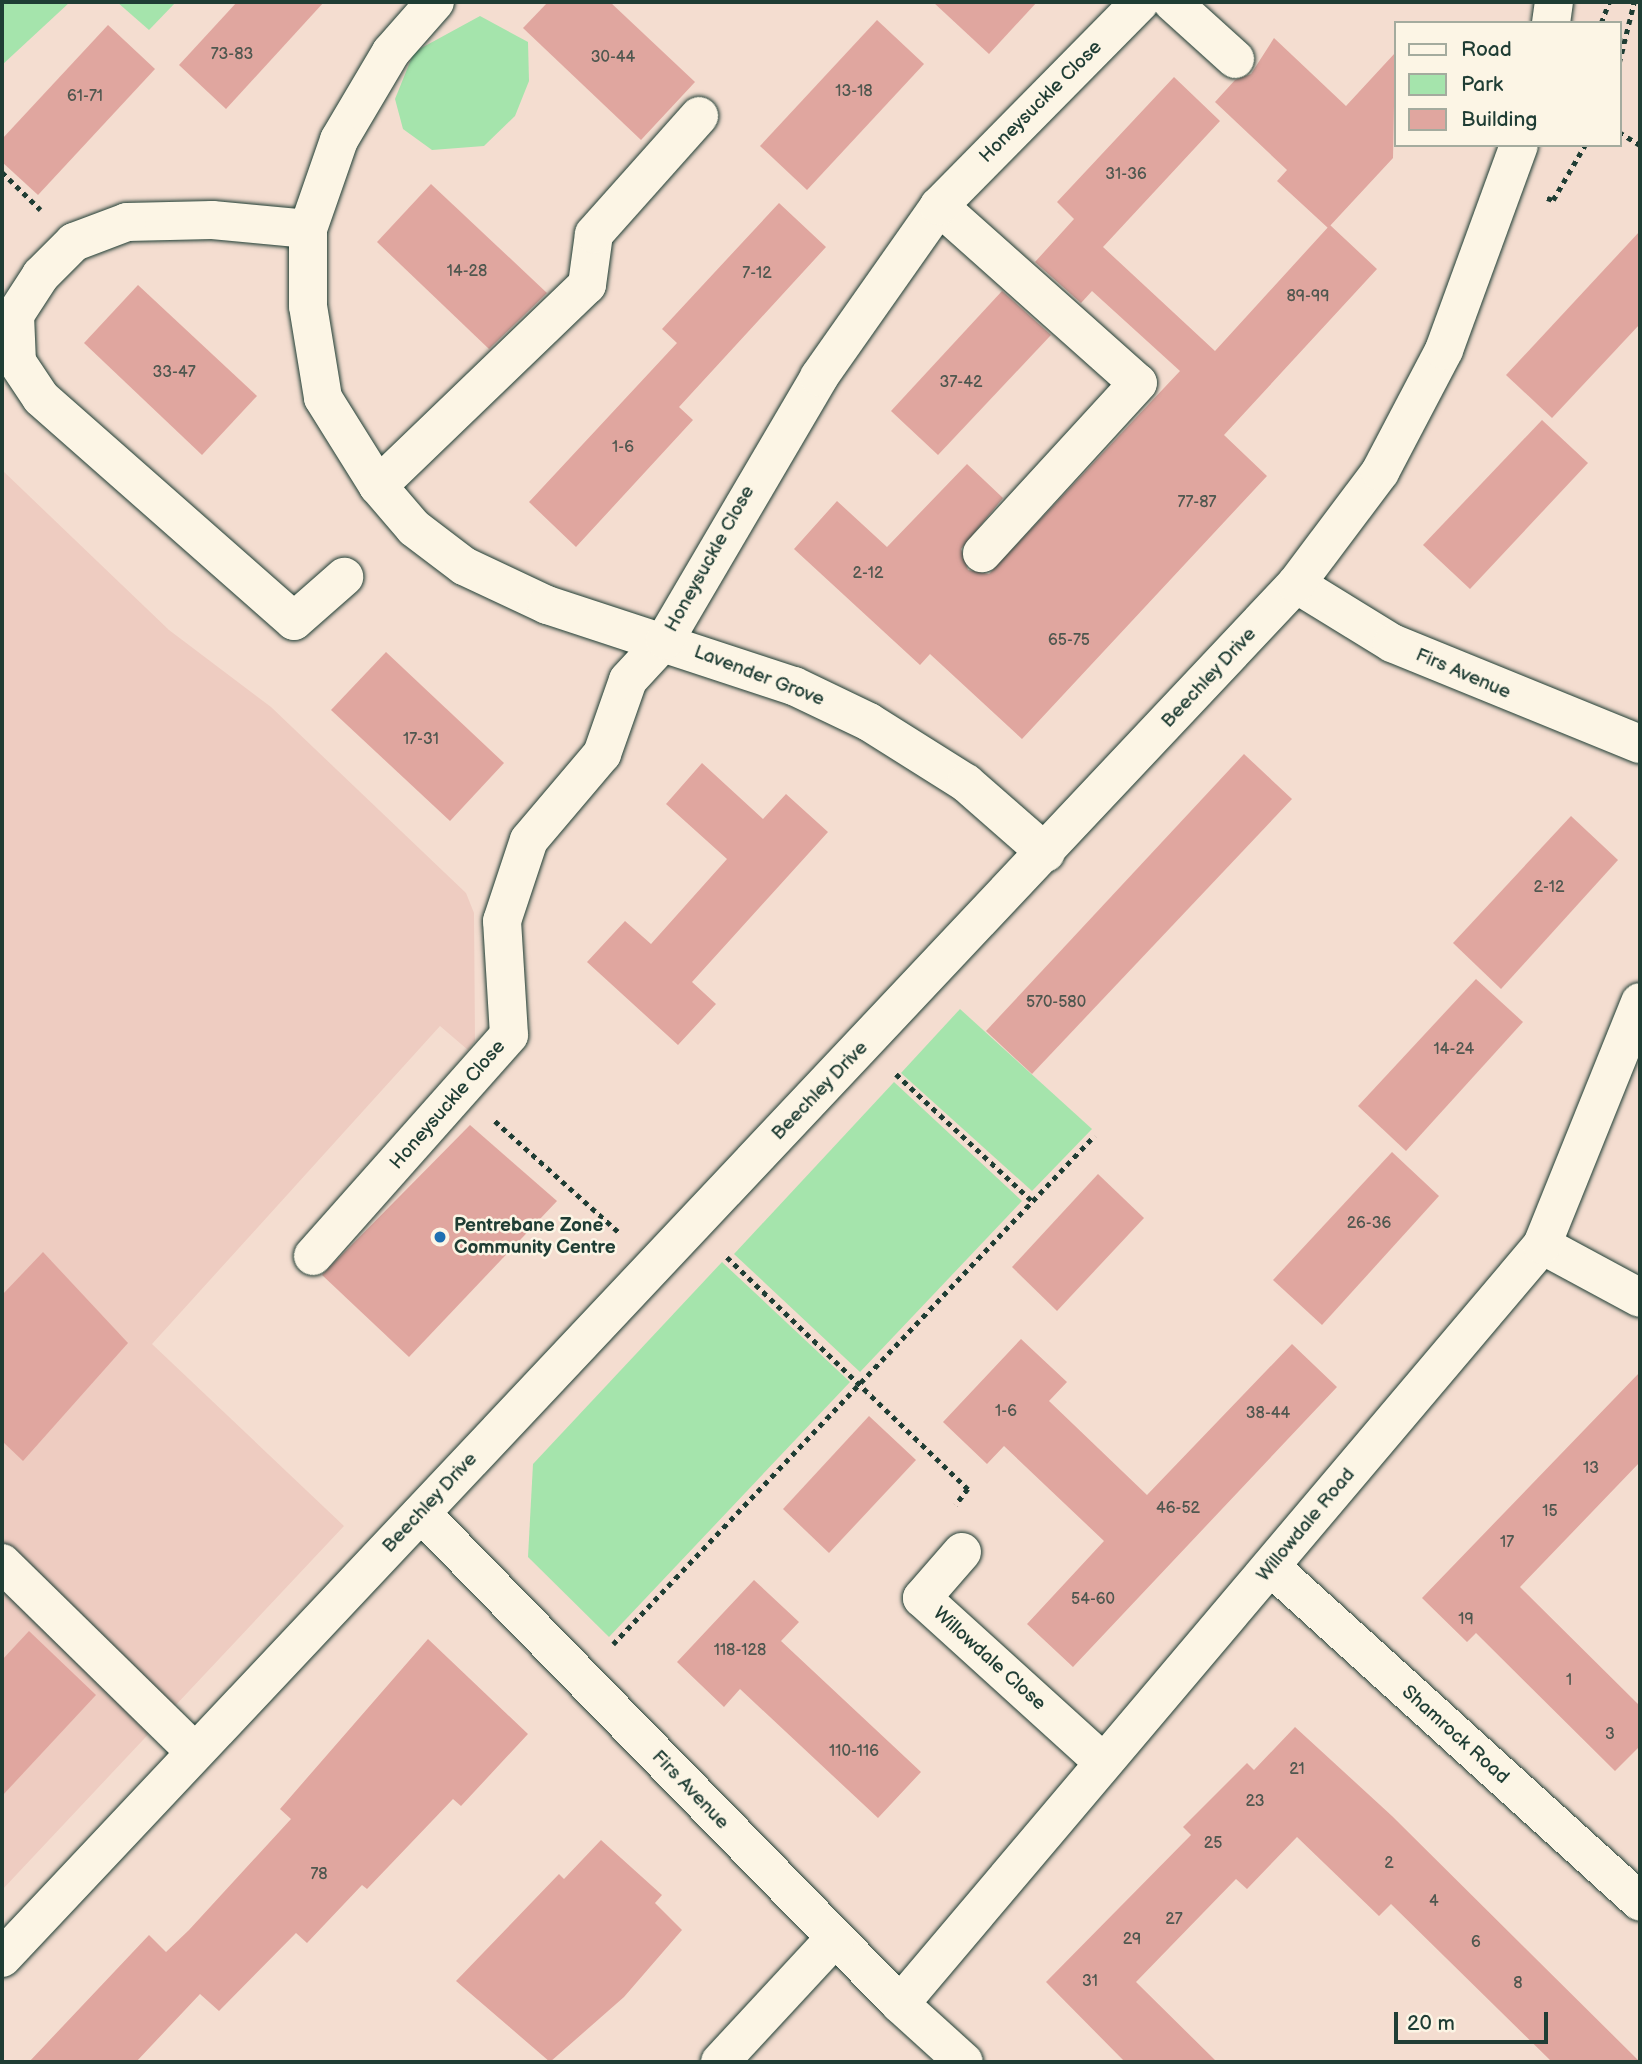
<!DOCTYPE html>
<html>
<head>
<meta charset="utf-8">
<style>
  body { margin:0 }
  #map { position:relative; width:1642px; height:2064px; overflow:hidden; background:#f4ddd0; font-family:"Balsamiq Sans",sans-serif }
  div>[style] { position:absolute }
  .built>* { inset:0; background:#eeccc1 }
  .green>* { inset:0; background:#a5e4ac }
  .building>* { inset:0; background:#e0a69f }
  .path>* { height:4.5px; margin-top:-2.25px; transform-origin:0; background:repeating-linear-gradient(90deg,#1f3d34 0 5px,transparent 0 10px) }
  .roads { filter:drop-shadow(0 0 2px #1f3d34) drop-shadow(0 0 2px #1f3d34) }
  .minor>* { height:38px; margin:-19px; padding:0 19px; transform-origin:19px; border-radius:19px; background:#fcf5e5 }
  .dots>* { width:19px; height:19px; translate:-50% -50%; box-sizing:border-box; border:4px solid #fcf5e5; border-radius:50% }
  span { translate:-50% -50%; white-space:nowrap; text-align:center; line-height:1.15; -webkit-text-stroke:5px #fcf5e5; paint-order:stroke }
  .number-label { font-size:16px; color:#4f574f }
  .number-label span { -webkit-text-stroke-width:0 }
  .street-label { font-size:19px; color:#1f3d34 }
  .poi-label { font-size:19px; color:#1f3d34; font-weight:700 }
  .left { translate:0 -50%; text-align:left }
  .frame { position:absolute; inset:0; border:4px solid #1f3d34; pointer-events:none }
  .legend { position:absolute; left:1394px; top:21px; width:228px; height:126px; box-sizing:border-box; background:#fcf5e5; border:2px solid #a4ab9e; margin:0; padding:9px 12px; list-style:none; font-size:21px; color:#1f3d34 }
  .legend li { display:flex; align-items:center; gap:14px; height:35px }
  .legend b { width:35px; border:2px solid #a4ab9e }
  .scale { position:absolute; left:1394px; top:2012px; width:154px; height:32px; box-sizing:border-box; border:4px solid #1f3d34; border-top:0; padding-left:9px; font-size:21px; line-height:24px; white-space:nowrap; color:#1f3d34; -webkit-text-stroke:5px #fcf5e5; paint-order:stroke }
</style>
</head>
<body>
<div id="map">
  <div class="built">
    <i style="clip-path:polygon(2px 470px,169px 630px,271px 707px,466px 893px,474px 913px,475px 1041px,468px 1050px,440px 1026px,152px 1344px,344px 1526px,2px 1890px)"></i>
  </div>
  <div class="green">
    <i style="clip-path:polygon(2px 2px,70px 2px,2px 65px)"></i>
    <i style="clip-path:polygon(117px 2px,176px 2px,149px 30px)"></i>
    <i style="clip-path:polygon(480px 16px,528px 42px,529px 81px,515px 116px,484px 146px,432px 150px,403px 129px,395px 99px,414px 52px)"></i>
    <i style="clip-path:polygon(960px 1009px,1092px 1129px,1032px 1191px,901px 1073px)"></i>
    <i style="clip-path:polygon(894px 1082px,1022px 1201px,860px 1372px,734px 1254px)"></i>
    <i style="clip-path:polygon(722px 1262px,850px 1382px,609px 1637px,528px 1557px,533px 1464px)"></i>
  </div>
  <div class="building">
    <i style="clip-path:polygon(237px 2px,324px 2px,226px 109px,179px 65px)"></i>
    <i style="clip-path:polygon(548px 2px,610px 2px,695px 82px,641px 140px,523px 28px)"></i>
    <i style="clip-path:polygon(933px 2px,1037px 2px,989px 54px)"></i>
    <i style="clip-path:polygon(877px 20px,924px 64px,807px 190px,760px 146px)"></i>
    <i style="clip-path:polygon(108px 25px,155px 69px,38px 195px,2px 162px,2px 139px)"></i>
    <i style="clip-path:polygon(1274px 38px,1346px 106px,1395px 53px,1393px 158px,1328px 228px,1277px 181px,1287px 170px,1215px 102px,1235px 80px,1251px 74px)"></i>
    <i style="clip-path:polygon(1174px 77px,1220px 121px,1103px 247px,1215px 351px,1330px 225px,1377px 269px,1224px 435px,1267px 476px,1022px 739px,930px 654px,920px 665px,794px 549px,837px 501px,887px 547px,967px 464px,1003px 498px,961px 549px,968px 570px,989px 574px,1180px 371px,1092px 291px,1081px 303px,1035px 262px,1074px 219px,1057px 202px)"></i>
    <i style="clip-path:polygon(431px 184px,547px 293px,489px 349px,377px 242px)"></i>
    <i style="clip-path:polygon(779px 203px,826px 247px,679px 407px,693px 420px,576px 547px,529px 502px,677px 343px,662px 329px)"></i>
    <i style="clip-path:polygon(1640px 231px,1640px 324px,1552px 418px,1506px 375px)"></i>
    <i style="clip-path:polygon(138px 285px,257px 396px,202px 455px,84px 343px)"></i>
    <i style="clip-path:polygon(1002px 291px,1051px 335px,938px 455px,891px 411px)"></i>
    <i style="clip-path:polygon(1542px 420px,1588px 463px,1470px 589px,1423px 545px)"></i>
    <i style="clip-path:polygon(386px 652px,504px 763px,450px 821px,331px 710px)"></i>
    <i style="clip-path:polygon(1244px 754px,1292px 799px,1032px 1074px,986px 1031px)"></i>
    <i style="clip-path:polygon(702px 763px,763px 819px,786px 794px,828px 832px,692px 982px,716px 1004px,678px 1045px,587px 962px,625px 921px,651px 944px,727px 859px,666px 804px)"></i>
    <i style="clip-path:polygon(1571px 816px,1618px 860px,1501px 989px,1453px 943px)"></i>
    <i style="clip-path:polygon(1476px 979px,1523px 1022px,1406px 1151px,1358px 1106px)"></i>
    <i style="clip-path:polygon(470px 1125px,557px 1201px,409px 1357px,322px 1275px)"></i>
    <i style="clip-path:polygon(1392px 1152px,1439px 1196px,1322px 1325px,1273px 1280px)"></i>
    <i style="clip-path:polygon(1098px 1174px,1144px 1218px,1057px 1311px,1012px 1267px)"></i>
    <i style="clip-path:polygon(43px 1252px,128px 1343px,23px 1461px,2px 1441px,2px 1295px)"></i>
    <i style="clip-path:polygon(1021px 1339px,1067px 1382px,1049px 1401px,1147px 1495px,1292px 1344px,1337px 1387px,1073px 1667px,1027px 1624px,1104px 1541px,1004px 1446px,987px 1464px,943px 1422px)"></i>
    <i style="clip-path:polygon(1640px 1372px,1640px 1462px,1520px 1587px,1640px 1706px,1640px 1746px,1615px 1771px,1476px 1633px,1467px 1642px,1422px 1598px)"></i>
    <i style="clip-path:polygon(869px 1416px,916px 1460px,829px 1553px,783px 1509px)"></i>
    <i style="clip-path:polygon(754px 1580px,799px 1622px,781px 1641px,921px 1772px,878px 1818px,740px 1689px,724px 1707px,677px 1662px)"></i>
    <i style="clip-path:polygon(29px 1631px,96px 1695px,2px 1796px,2px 1660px)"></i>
    <i style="clip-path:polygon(428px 1639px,528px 1734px,461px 1806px,453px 1799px,367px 1889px,362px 1885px,307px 1943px,296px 1933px,219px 2011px,200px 1994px,136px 2062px,29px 2062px,149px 1935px,166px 1952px,189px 1930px,291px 1819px,280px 1809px)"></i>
    <i style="clip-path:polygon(1295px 1727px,1392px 1816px,1640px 2062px,1552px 2062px,1391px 1904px,1379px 1916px,1297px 1837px,1247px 1889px,1236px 1879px,1136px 1982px,1217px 2062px,1125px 2062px,1046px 1982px,1191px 1835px,1183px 1827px,1247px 1763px,1254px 1770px)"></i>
    <i style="clip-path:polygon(601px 1840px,662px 1895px,655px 1903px,682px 1930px,624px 1997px,550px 2062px,456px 1981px,559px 1874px,564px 1879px)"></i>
  </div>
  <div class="path">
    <i style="left:1601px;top:23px;width:22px;rotate:-69deg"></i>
    <i style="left:1619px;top:63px;width:63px;rotate:-76.2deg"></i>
    <i style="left:1619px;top:132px;width:25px;rotate:32deg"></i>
    <i style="left:2px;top:172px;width:54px;rotate:44.3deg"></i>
    <i style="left:1547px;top:198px;width:6px;rotate:18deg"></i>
    <i style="left:1553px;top:200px;width:64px;rotate:-59.8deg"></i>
    <i style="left:896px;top:1074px;width:186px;rotate:43deg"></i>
    <i style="left:495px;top:1121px;width:169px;rotate:41.9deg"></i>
    <i style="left:727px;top:1257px;width:335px;rotate:43.9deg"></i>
    <i style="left:968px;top:1489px;width:20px;rotate:127deg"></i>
    <i style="left:613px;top:1644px;width:700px;rotate:-46.56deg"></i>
  </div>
  <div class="roads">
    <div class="minor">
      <i style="left:435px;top:2px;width:67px;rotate:131.3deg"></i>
      <i style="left:391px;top:52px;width:102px;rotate:120.6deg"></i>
      <i style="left:339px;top:140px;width:94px;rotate:109.2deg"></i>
      <i style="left:308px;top:229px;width:77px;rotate:90deg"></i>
      <i style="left:308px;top:306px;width:93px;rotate:80.7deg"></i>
      <i style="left:323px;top:398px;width:104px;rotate:58deg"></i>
      <i style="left:378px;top:486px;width:55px;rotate:49.4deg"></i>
      <i style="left:414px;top:528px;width:63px;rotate:37.2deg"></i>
      <i style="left:464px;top:566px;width:92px;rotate:25.2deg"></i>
      <i style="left:547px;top:605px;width:260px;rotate:18.2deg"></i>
      <i style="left:794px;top:686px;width:83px;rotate:25.6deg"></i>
      <i style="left:869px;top:722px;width:115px;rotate:32.2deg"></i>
      <i style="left:966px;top:783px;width:106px;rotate:41.2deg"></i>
      <i style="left:1172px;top:2px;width:85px;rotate:42.1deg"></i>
      <i style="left:1551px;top:23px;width:21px;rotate:-82deg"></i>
      <i style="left:939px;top:206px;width:266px;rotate:41.7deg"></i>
      <i style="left:1138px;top:383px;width:231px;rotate:132.5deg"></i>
      <i style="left:308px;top:229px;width:96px;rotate:-174.6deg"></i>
      <i style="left:212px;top:220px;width:85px;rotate:178.7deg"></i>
      <i style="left:127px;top:222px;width:57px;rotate:159.3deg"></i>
      <i style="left:74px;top:242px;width:47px;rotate:135deg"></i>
      <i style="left:41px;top:275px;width:48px;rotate:123deg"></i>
      <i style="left:15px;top:315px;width:47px;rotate:87.6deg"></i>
      <i style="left:17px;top:362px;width:43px;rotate:56.3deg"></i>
      <i style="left:41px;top:398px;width:337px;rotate:41.4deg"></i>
      <i style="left:294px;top:621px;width:67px;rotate:-41.3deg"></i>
      <i style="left:378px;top:486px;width:290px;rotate:-43.9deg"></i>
      <i style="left:587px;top:285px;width:51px;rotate:-82.2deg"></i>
      <i style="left:594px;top:234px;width:158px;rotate:-48.3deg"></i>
      <i style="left:1296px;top:584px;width:113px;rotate:31.6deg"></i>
      <i style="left:1392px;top:643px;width:268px;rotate:22.2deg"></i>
      <i style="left:1542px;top:1245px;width:111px;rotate:28.4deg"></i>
      <i style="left:313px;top:1256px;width:295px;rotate:-48.4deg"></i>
      <i style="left:509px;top:1035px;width:114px;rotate:-93.5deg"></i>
      <i style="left:502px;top:921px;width:85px;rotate:-71.6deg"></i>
      <i style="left:529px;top:840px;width:113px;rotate:-49.7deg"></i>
      <i style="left:602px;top:754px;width:78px;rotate:-70.6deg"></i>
      <i style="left:628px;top:680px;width:54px;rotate:-47.2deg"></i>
      <i style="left:665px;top:640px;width:305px;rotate:-59.6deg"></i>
      <i style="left:819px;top:377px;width:209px;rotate:-54.9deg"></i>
      <i style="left:939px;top:206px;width:286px;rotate:-45.4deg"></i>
      <i style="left:421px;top:1513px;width:686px;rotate:45.71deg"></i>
      <i style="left:900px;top:2004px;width:86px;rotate:42.2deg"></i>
      <i style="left:962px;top:1552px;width:61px;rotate:131deg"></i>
      <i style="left:922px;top:1598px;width:243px;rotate:42.2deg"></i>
      <i style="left:2px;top:1563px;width:270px;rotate:44.4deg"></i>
      <i style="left:1271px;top:1567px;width:498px;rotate:42.2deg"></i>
      <i style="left:2px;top:1958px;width:1887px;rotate:-46.72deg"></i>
      <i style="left:1296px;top:584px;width:140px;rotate:-53.1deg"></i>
      <i style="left:1380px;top:472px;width:138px;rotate:-62.3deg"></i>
      <i style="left:1444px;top:350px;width:218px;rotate:-69.9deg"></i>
      <i style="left:900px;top:2004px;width:994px;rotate:-49.77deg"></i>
      <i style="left:1542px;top:1245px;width:262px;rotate:-68deg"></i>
      <i style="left:720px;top:2062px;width:169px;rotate:-47.2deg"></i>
    </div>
  </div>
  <div class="dots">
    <i style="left:440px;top:1237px;background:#1f6fb2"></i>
  </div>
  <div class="number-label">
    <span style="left:232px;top:55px">73-83</span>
    <span style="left:613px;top:58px">30-44</span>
    <span style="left:854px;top:92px">13-18</span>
    <span style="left:85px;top:97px">61-71</span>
    <span style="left:1126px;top:175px">31-36</span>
    <span style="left:467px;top:272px">14-28</span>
    <span style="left:757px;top:274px">7-12</span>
    <span style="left:1308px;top:297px">89-99</span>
    <span style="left:174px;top:373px">33-47</span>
    <span style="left:961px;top:383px">37-42</span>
    <span style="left:623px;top:448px">1-6</span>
    <span style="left:1197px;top:503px">77-87</span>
    <span style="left:868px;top:574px">2-12</span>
    <span style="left:1069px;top:641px">65-75</span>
    <span style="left:421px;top:740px">17-31</span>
    <span style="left:1549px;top:888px">2-12</span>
    <span style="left:1056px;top:1003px">570-580</span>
    <span style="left:1454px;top:1050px">14-24</span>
    <span style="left:1369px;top:1224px">26-36</span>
    <span style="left:1006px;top:1412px">1-6</span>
    <span style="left:1268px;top:1414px">38-44</span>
    <span style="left:1591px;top:1469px">13</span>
    <span style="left:1178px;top:1509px">46-52</span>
    <span style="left:1550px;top:1512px">15</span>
    <span style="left:1507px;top:1543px">17</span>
    <span style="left:1093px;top:1600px">54-60</span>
    <span style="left:1466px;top:1620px">19</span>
    <span style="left:740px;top:1651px">118-128</span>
    <span style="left:1569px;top:1681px">1</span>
    <span style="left:1610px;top:1735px">3</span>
    <span style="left:854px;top:1752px">110-116</span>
    <span style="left:1297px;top:1770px">21</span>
    <span style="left:1255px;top:1802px">23</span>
    <span style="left:1213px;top:1844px">25</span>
    <span style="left:1389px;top:1864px">2</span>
    <span style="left:319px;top:1875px">78</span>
    <span style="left:1434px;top:1902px">4</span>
    <span style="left:1174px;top:1920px">27</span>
    <span style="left:1132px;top:1940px">29</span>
    <span style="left:1476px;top:1943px">6</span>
    <span style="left:1090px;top:1982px">31</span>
    <span style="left:1518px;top:1984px">8</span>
  </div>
  <div class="street-label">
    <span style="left:1041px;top:102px;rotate:-45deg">Honeysuckle Close</span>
    <span style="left:710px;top:559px;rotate:-61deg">Honeysuckle Close</span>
    <span style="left:1463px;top:674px;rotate:23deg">Firs Avenue</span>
    <span style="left:759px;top:676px;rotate:21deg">Lavender Grove</span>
    <span style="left:1209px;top:678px;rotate:-47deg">Beechley Drive</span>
    <span style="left:820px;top:1091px;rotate:-46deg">Beechley Drive</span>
    <span style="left:448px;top:1105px;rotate:-49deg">Honeysuckle Close</span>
    <span style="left:430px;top:1503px;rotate:-47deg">Beechley Drive</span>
    <span style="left:1306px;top:1525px;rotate:-50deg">Willowdale Road</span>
    <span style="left:989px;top:1659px;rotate:42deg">Willowdale Close</span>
    <span style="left:1455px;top:1735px;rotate:42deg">Shamrock Road</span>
    <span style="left:690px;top:1790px;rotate:46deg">Firs Avenue</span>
  </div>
  <div class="poi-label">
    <span class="left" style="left:454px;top:1237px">Pentrebane Zone<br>Community Centre</span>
  </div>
  <div class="frame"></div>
  <ul class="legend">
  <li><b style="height:9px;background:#fcf5e5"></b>Road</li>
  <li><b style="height:19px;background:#a5e4ac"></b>Park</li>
  <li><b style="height:19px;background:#e0a69f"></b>Building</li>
  </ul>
  <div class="scale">20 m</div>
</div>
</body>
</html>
